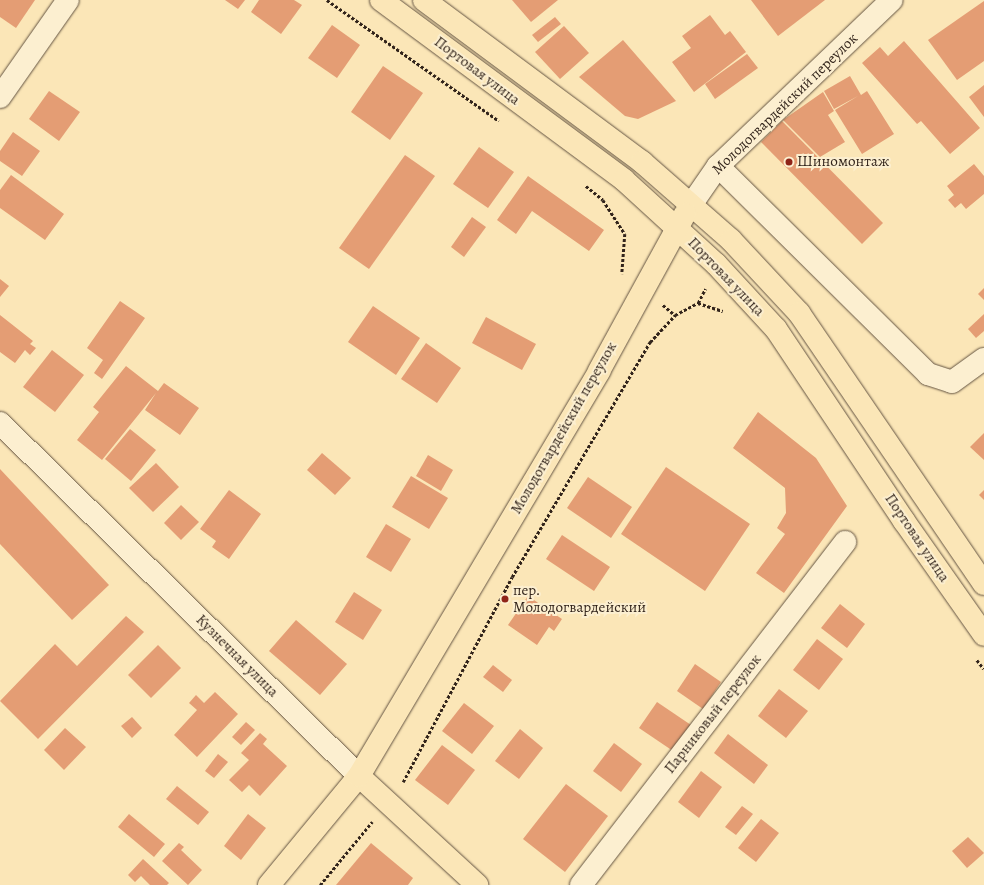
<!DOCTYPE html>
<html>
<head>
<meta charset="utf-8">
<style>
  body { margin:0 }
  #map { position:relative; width:984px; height:885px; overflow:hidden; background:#fbe6b7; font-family:Alegreya,serif }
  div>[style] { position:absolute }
  .building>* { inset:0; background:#e49d74 }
  .path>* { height:2.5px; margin-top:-1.25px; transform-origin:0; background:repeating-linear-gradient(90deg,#32241b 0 3px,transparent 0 5px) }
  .roads { filter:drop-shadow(0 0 1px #645442) drop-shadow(0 0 1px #645442) }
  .minor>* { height:22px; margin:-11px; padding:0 11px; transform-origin:11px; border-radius:11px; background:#fcefd0 }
  .major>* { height:22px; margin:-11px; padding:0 11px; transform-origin:11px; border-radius:11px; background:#fbe6b7 }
  .dots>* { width:11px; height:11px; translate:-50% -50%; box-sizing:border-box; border:2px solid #fcefd0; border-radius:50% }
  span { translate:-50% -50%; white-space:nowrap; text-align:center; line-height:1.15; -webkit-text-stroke:4px #fcefd0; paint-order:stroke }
  .street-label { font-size:15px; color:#32241b }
  .poi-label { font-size:15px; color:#32241b }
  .left { translate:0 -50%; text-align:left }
</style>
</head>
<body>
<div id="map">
  <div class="building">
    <i style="clip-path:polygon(0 0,35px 0,16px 28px,0 17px)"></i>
    <i style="clip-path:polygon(225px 0,245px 0,238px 9px)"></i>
    <i style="clip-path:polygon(259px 0,294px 0,302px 5px,281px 34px,251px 12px)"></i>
    <i style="clip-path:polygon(512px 0,558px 0,531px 22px)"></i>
    <i style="clip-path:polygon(751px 0,825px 0,778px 36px)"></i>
    <i style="clip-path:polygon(984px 1px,984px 61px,957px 80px,928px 40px)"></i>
    <i style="clip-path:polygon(710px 15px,725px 35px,730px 31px,746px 52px,694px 92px,672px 62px,691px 48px,682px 36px)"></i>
    <i style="clip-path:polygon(555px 17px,561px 24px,538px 42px,532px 35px)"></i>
    <i style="clip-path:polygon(332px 25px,360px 45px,337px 78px,308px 58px)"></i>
    <i style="clip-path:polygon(564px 26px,589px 53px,560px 79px,535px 52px)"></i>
    <i style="clip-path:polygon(623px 40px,676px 101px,638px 119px,625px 116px,579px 77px)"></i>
    <i style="clip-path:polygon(904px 41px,980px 128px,950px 154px,921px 121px,917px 124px,862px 63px,880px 47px,888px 56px)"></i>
    <i style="clip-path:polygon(747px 54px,758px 68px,715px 99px,705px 84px)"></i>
    <i style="clip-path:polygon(383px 66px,423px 93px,390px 140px,351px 112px)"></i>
    <i style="clip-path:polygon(850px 76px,861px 95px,867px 91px,894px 134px,862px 154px,835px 110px,858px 96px,834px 109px,824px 91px)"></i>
    <i style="clip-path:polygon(984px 85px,984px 117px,969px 97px)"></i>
    <i style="clip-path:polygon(49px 91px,80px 112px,59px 141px,29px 119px)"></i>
    <i style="clip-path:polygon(823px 92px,834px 111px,828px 115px,845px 142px,820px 157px,783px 120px)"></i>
    <i style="clip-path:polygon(782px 121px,883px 223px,862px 244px,761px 142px)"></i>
    <i style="clip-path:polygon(13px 132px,40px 151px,22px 176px,0 161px,0 151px)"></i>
    <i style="clip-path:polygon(479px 147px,514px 172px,488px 208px,453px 184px)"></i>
    <i style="clip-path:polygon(405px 155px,435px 176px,369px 269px,339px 248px)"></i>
    <i style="clip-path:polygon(974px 164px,984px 176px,984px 194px,966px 209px,961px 203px,955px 208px,948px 200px,954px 195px,947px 186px)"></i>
    <i style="clip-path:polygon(11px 175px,64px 214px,45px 240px,0 208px,0 190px)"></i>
    <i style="clip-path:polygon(528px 176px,604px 230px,589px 251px,532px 211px,516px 234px,497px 220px)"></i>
    <i style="clip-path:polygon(472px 217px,486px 227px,464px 257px,451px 247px)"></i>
    <i style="clip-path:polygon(0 279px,9px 286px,0 297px)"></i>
    <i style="clip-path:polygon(984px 288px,984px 300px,978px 294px)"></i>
    <i style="clip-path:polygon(120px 301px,145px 318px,102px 379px,94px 373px,103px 360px,87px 348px)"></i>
    <i style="clip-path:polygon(373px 306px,420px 338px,396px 375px,348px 342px)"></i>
    <i style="clip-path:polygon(984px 314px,984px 331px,976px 338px,968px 329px)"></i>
    <i style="clip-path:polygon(0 315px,33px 341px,30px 344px,36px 348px,30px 355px,25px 350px,15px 363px,0 352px)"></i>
    <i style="clip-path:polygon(486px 317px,536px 344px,522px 370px,472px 343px)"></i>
    <i style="clip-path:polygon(426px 343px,461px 368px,437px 403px,401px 379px)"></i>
    <i style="clip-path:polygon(52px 350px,84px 375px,55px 412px,23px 387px)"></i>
    <i style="clip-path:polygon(126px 366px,158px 391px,164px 383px,199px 408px,180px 435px,145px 410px,156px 393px,102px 460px,77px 440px,99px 412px,93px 407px)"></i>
    <i style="clip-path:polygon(758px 412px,816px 458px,847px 506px,784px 593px,756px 573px,785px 534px,777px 528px,786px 513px,785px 488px,733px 448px)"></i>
    <i style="clip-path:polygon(130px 429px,156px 450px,131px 481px,105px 459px)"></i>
    <i style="clip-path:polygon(984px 433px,984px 460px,970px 447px)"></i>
    <i style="clip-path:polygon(322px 453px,351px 478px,335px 495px,307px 470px)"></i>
    <i style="clip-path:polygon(428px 455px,453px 470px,441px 491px,416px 476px)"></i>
    <i style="clip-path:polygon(156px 463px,179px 487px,153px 512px,129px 488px)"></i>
    <i style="clip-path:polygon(666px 467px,750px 524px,705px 591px,621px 534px)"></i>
    <i style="clip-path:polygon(0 469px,109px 585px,72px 620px,0 544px)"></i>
    <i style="clip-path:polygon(411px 476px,448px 498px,429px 529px,392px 507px)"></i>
    <i style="clip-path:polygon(588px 477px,632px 507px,611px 538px,567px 508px)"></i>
    <i style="clip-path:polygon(229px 490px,261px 514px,229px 559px,212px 547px,216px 541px,200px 529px)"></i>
    <i style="clip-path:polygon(984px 490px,984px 500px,979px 495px)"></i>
    <i style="clip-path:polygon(181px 505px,199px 522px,181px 540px,164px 523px)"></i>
    <i style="clip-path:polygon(386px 524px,411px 539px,391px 572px,366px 557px)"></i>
    <i style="clip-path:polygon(562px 535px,610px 567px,594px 591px,546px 559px)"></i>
    <i style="clip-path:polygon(354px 592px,382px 610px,363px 640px,335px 622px)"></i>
    <i style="clip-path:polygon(528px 596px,562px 619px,554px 631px,549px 627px,537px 645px,508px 625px)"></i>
    <i style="clip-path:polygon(840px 604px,865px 624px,847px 648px,821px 628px)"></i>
    <i style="clip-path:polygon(126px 616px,144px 632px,38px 739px,0 701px,55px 644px,77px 666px)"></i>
    <i style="clip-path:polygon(296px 620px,347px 664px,320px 695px,269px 651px)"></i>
    <i style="clip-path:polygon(817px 639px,843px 659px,819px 690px,793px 670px)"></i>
    <i style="clip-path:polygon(158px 645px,181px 668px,151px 698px,128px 675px)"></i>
    <i style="clip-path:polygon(695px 664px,721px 682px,703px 709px,677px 691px)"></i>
    <i style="clip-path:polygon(493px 665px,512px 680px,503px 692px,483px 677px)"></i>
    <i style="clip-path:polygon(779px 689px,808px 711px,786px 738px,758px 716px)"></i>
    <i style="clip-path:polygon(215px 692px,238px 714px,197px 757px,174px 735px,197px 710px,189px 703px,196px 695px,204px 703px)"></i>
    <i style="clip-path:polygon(657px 702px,691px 725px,673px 751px,639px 728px)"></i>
    <i style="clip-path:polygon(464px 703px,494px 726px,472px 754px,442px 731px)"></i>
    <i style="clip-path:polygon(132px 717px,142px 728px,132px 738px,121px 726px)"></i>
    <i style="clip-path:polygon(246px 722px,255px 730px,241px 745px,232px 737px)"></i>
    <i style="clip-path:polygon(65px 728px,86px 747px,64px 770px,44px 750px)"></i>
    <i style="clip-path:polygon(520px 729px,543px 748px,519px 779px,495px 761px)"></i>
    <i style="clip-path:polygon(260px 733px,267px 739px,263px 744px,287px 766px,260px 796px,249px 785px,242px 792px,229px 780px,249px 760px,241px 753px)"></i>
    <i style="clip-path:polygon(728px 734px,768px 765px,754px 784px,714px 753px)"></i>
    <i style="clip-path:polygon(614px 743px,642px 764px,621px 792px,593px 771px)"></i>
    <i style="clip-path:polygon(442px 745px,475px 770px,448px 805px,415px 780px)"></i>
    <i style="clip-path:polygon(218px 754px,228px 762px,214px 778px,205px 771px)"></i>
    <i style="clip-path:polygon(701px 771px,722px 787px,699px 818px,678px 802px)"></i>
    <i style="clip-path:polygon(566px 784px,608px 816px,565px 872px,523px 839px)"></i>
    <i style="clip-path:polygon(177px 786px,209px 812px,198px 825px,166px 799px)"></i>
    <i style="clip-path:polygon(742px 806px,753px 814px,736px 835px,725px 827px)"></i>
    <i style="clip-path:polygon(129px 814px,165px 844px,154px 857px,118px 827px)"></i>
    <i style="clip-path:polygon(248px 814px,266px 828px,241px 860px,224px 846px)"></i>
    <i style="clip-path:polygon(761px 819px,779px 833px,756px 862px,738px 848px)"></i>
    <i style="clip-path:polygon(968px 837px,984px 853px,967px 868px,952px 851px)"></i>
    <i style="clip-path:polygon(179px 843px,184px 847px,181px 850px,202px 870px,188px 885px,162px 861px)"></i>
    <i style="clip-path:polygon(371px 843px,413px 878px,408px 885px,336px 885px)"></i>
    <i style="clip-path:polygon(143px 859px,169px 883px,167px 885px,150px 885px,141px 876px,135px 882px,128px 875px)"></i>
  </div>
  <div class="path">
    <i style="left:327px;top:0;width:210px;rotate:35.1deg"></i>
    <i style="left:586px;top:186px;width:22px;rotate:39deg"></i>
    <i style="left:603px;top:200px;width:40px;rotate:57.1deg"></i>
    <i style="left:625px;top:234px;width:40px;rotate:94.3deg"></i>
    <i style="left:698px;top:303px;width:16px;rotate:-63deg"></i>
    <i style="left:663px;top:305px;width:16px;rotate:40deg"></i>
    <i style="left:977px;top:660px;width:11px;rotate:52deg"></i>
    <i style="left:403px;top:782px;width:232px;rotate:-62deg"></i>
    <i style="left:512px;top:577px;width:273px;rotate:-59.6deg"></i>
    <i style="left:650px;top:342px;width:37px;rotate:-47deg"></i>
    <i style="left:675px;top:315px;width:26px;rotate:-28deg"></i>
    <i style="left:698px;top:303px;width:26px;rotate:18deg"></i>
    <i style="left:320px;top:885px;width:82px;rotate:-50.5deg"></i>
  </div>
  <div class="roads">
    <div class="minor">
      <i style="left:0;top:97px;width:118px;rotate:-55deg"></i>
      <i style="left:718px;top:166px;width:296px;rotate:44.7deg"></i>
      <i style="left:928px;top:374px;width:25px;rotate:18deg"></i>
      <i style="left:952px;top:382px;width:39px;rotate:-36deg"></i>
      <i style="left:691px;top:205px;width:47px;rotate:-55.3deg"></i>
      <i style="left:718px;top:166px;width:240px;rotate:-43.7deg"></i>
      <i style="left:0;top:423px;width:503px;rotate:44.52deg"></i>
      <i style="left:581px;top:885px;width:433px;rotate:-52.4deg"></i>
    </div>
    <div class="major">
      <i style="left:381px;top:0;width:302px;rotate:36.5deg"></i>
      <i style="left:624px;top:180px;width:125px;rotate:42.4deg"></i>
      <i style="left:716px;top:264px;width:88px;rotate:47.3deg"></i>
      <i style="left:776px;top:329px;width:231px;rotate:56.3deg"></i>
      <i style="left:904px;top:521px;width:139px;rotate:54.9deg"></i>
      <i style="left:424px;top:0;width:272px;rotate:36.6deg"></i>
      <i style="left:642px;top:162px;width:118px;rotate:41.2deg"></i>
      <i style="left:731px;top:240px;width:100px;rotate:47deg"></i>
      <i style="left:799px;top:313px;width:328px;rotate:55.7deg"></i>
      <i style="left:359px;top:776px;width:161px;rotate:42.7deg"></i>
      <i style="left:269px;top:885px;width:141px;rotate:-50.5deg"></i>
      <i style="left:359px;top:776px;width:471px;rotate:-59.3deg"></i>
      <i style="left:599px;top:371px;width:179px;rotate:-61.3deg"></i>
    </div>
  </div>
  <div class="dots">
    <i style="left:789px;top:162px;background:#8f2418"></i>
    <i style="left:505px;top:599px;background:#8f2418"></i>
  </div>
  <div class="street-label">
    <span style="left:477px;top:71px;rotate:37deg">Портовая улица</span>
    <span style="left:785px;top:104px;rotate:-44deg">Молодогвардейский переулок</span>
    <span style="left:726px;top:277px;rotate:46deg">Портовая улица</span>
    <span style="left:564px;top:428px;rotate:-60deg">Молодогвардейский переулок</span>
    <span style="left:917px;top:538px;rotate:56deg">Портовая улица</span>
    <span style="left:237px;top:656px;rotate:45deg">Кузнечная улица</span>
    <span style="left:713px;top:714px;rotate:-52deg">Парниковый переулок</span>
  </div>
  <div class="poi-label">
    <span class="left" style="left:797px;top:162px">Шиномонтаж</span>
    <span class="left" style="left:513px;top:599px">пер.<br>Молодогвардейский</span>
  </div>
</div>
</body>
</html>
